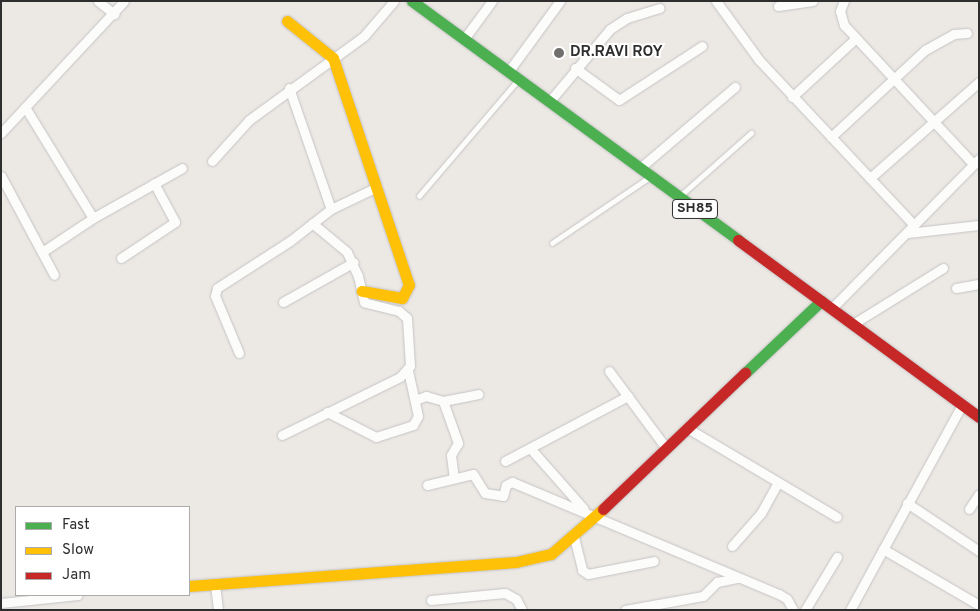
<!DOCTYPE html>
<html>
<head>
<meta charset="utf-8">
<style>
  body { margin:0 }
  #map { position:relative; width:980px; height:611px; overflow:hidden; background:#ece8e4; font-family:Overpass,sans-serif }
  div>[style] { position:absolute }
  .roads { filter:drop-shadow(0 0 1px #c5c4c5) drop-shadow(0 0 1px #c5c4c5) }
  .lane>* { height:4.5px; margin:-2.25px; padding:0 2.25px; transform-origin:2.25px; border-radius:2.25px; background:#fcfcfb }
  .street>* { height:9px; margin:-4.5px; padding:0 4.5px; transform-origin:4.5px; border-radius:4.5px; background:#fcfcfb }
  .fast>* { height:11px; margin:-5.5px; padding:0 5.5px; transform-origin:5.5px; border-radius:5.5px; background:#4caf50 }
  .slow>* { height:11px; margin:-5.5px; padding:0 5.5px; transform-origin:5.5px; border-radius:5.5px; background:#ffc107 }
  .jam>* { height:11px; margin:-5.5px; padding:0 5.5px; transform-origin:5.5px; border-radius:5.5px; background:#c62828 }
  .dots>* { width:14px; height:14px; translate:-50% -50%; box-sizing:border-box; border:2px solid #fff; border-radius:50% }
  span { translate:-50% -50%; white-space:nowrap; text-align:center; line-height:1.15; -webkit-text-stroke:4px #fff; paint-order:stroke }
  .shield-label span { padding:1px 4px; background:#fff; border:1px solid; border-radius:4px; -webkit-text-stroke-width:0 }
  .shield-label { font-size:14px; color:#2e2e2e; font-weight:700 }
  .poi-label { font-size:15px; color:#2e2e2e; font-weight:700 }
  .left { translate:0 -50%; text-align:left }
  .frame { position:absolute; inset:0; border:2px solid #2e2e2e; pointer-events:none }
  .legend { position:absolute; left:15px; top:506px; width:175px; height:90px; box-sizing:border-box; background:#fff; border:1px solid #ababab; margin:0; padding:6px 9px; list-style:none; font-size:15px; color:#2e2e2e }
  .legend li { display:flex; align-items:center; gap:10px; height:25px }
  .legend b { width:25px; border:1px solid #ababab }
</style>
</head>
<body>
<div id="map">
  <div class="roads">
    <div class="lane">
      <i style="left:419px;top:196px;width:153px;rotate:-49.5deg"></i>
      <i style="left:680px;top:196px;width:95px;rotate:-41.6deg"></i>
      <i style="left:552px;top:243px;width:118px;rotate:-34deg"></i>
    </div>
    <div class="street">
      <i style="left:98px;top:1px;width:21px;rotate:39deg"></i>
      <i style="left:716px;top:1px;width:73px;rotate:53.9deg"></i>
      <i style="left:759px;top:60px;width:226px;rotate:46.8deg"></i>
      <i style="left:844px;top:1px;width:11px;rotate:112deg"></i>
      <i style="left:840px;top:11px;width:15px;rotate:74deg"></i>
      <i style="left:844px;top:25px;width:190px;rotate:47.1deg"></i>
      <i style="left:778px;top:6px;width:35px;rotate:-8deg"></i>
      <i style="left:464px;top:39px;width:47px;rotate:-53.6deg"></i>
      <i style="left:575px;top:68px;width:54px;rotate:36deg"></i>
      <i style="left:619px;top:100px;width:99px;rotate:-33deg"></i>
      <i style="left:508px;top:72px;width:88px;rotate:-53.8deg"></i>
      <i style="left:289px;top:88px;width:128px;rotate:70.9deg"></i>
      <i style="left:792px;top:97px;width:87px;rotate:-42.7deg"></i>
      <i style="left:549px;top:102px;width:95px;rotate:-50.1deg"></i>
      <i style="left:610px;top:29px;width:20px;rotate:-33deg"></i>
      <i style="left:627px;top:18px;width:34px;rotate:-17deg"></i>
      <i style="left:25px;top:107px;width:130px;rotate:58.5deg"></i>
      <i style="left:1px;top:133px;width:180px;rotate:-47deg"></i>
      <i style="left:831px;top:137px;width:128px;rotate:-42.8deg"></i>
      <i style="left:925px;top:50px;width:33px;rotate:-29deg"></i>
      <i style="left:954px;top:34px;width:13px;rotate:-4deg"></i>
      <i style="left:212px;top:161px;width:55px;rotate:-47.9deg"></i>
      <i style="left:249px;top:120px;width:142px;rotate:-36.1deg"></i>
      <i style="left:364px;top:36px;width:46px;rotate:-49.4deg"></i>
      <i style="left:640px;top:168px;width:125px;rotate:-40.5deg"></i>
      <i style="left:1px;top:176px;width:112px;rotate:61.8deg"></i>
      <i style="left:870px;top:178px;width:145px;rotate:-41.4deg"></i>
      <i style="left:908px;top:233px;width:71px;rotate:-6.4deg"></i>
      <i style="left:42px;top:252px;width:61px;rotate:-33.7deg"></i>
      <i style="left:93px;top:218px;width:102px;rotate:-29.3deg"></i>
      <i style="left:121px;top:258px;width:65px;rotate:-33.7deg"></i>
      <i style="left:175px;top:222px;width:44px;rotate:-118.3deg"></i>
      <i style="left:956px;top:288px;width:23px;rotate:-10deg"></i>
      <i style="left:283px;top:302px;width:81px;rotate:-29.4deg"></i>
      <i style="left:831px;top:309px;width:211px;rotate:-45.4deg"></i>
      <i style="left:853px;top:324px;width:106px;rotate:-31.9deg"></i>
      <i style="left:239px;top:353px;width:62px;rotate:-112.8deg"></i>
      <i style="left:215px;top:296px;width:8px;rotate:-76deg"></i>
      <i style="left:217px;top:288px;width:87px;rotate:-32.8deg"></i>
      <i style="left:290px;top:241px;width:52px;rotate:-38deg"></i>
      <i style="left:331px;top:209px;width:51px;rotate:-25.6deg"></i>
      <i style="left:609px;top:371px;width:96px;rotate:53.5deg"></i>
      <i style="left:415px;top:400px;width:12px;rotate:-20deg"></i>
      <i style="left:426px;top:396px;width:18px;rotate:16deg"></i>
      <i style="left:443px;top:401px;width:36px;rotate:-11deg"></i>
      <i style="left:443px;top:401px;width:45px;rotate:70.3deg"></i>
      <i style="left:458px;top:443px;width:14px;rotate:120deg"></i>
      <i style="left:451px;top:455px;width:23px;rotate:83deg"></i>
      <i style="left:327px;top:412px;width:55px;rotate:27deg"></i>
      <i style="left:376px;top:437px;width:39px;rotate:-18deg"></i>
      <i style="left:413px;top:425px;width:10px;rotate:-61deg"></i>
      <i style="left:418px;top:416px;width:46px;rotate:-102.5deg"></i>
      <i style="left:687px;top:428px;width:174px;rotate:30.7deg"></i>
      <i style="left:282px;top:435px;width:131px;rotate:-26.2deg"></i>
      <i style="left:400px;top:377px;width:15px;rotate:-48deg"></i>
      <i style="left:410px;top:366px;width:48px;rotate:-93.6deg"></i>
      <i style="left:407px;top:318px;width:11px;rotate:-139deg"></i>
      <i style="left:399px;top:311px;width:36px;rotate:-166deg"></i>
      <i style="left:364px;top:302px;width:27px;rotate:-103deg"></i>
      <i style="left:358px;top:276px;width:26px;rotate:-115deg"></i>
      <i style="left:347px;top:252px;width:45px;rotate:-140.4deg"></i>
      <i style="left:530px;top:448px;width:81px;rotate:48.5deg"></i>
      <i style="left:505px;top:461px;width:139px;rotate:-27.9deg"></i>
      <i style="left:427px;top:485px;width:47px;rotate:-13.4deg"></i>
      <i style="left:473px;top:474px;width:22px;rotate:58deg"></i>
      <i style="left:485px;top:493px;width:18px;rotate:9deg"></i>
      <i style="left:503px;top:496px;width:11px;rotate:-75deg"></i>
      <i style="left:506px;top:485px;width:7px;rotate:-27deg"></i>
      <i style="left:512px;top:482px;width:290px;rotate:22.8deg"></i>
      <i style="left:779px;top:594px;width:9px;rotate:32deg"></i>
      <i style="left:787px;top:599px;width:13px;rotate:61deg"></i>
      <i style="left:907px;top:503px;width:87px;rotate:33.7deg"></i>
      <i style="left:969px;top:509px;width:18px;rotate:-56deg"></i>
      <i style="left:574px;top:537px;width:34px;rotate:76deg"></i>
      <i style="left:582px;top:570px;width:7px;rotate:34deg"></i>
      <i style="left:588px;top:574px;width:67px;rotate:-11.1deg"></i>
      <i style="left:732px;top:546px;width:44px;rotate:-48.7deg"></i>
      <i style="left:761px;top:513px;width:35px;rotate:-61deg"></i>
      <i style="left:883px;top:549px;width:111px;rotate:30.3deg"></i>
      <i style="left:215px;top:585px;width:25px;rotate:83deg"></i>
      <i style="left:431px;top:600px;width:74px;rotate:-5.4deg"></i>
      <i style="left:505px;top:593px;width:13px;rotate:29deg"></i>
      <i style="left:516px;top:599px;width:13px;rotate:61deg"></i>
      <i style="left:1px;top:603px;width:77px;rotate:-5.9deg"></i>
      <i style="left:625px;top:610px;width:79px;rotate:-10.2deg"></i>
      <i style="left:703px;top:596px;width:20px;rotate:-45deg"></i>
      <i style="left:717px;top:582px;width:20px;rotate:-11deg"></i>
      <i style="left:805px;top:610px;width:62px;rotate:-58.9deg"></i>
      <i style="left:850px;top:610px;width:234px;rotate:-61.4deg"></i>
    </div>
    <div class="fast">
      <i style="left:412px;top:1px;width:404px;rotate:36.2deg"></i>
      <i style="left:745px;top:373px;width:105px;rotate:-43.5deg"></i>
    </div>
    <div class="slow">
      <i style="left:287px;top:21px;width:59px;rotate:38.8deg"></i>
      <i style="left:333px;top:58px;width:239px;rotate:71.5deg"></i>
      <i style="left:409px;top:285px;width:15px;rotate:118deg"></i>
      <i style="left:402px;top:298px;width:41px;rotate:-170.1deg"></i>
      <i style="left:189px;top:586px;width:328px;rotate:-4.2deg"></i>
      <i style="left:516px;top:562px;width:36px;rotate:-13deg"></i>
      <i style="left:551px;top:554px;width:69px;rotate:-40.9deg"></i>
    </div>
    <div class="jam">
      <i style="left:738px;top:240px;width:299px;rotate:36.3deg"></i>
      <i style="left:603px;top:509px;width:197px;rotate:-43.8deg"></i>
    </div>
  </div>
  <div class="dots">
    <i style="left:559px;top:53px;background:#706f6e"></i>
  </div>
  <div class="shield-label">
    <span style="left:695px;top:209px">SH85</span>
  </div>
  <div class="poi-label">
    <span class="left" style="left:570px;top:53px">DR.RAVI ROY</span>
  </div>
  <div class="frame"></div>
  <ul class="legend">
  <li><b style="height:6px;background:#4caf50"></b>Fast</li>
  <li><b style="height:6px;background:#ffc107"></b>Slow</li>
  <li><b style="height:6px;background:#c62828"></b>Jam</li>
  </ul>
</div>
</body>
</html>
